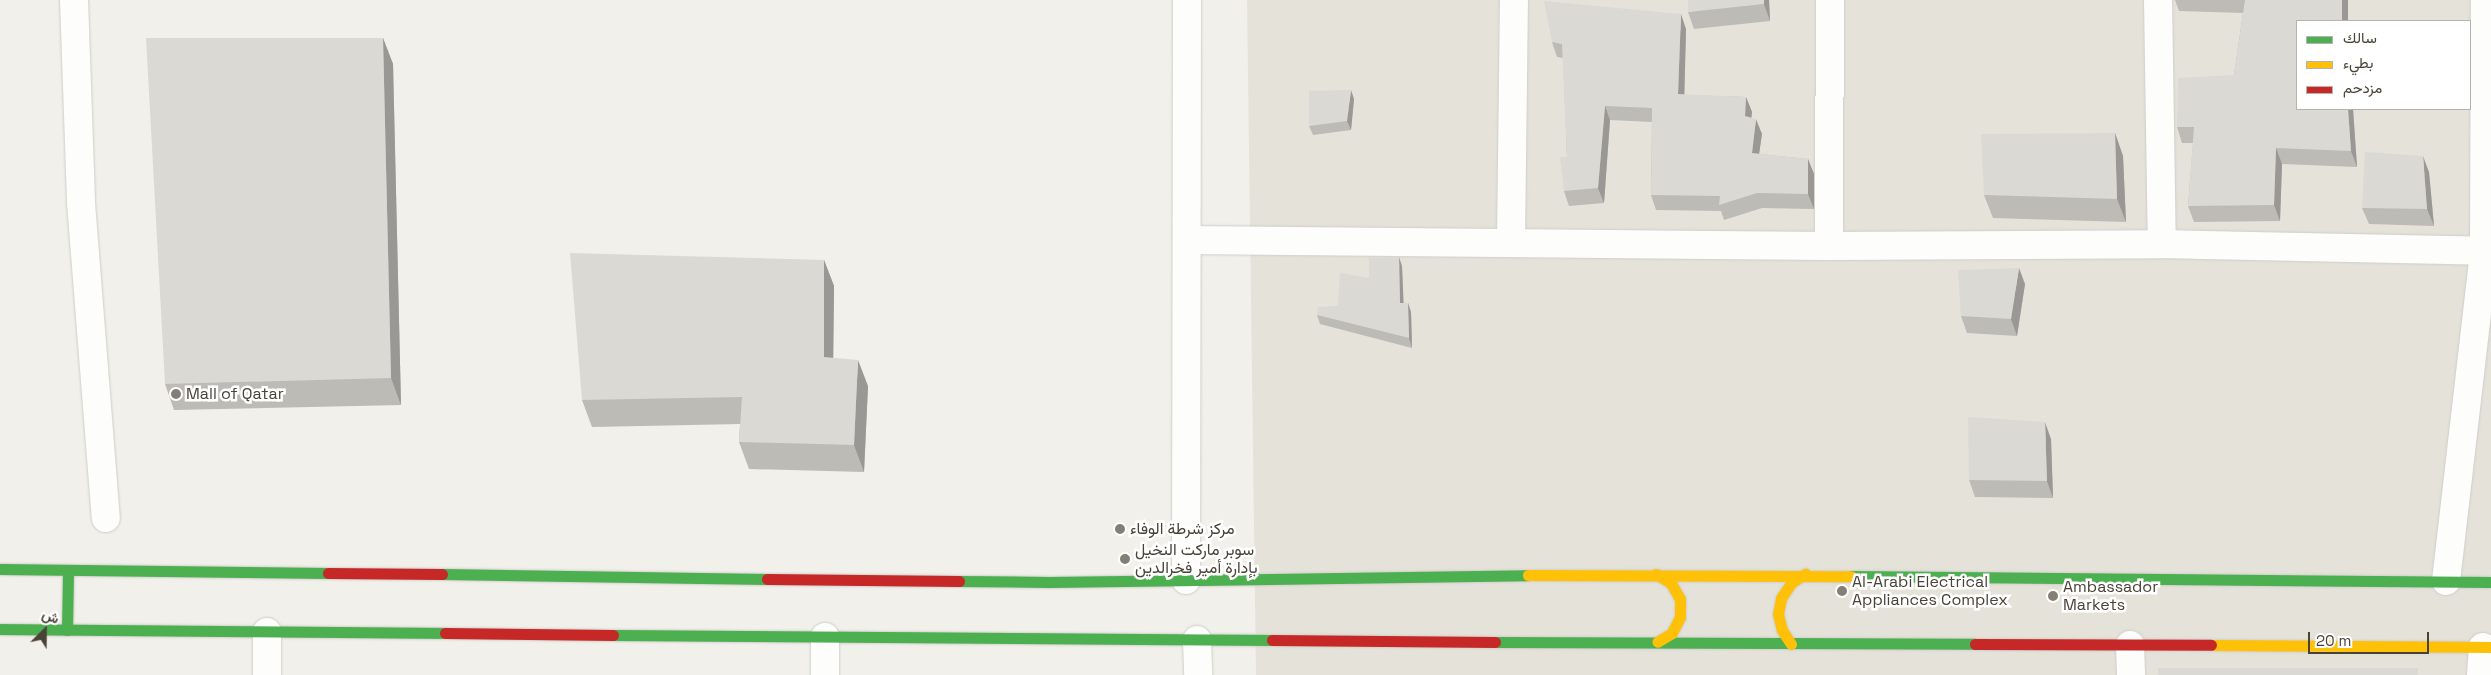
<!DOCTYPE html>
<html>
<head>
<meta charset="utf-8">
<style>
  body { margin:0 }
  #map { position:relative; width:2491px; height:675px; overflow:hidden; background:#f1f0eb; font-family:"Space Grotesk",Vazirmatn,sans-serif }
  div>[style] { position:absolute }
  .residential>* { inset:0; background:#e5e2d9 }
  .roads { filter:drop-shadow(0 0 1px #cfcec9) drop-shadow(0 0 1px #cfcec9) }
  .street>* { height:28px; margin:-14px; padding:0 14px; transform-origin:14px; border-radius:14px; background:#fdfdfc }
  .fast>* { height:11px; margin:-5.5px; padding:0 5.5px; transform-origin:5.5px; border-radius:5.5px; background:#4caf50 }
  .slow>* { height:11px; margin:-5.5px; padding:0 5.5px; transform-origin:5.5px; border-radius:5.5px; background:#ffc107 }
  .jam>* { height:11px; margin:-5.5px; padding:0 5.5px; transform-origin:5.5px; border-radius:5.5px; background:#c62828 }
  .wall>* { inset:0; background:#bcbbb6 }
  .shaded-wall>* { inset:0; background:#999894 }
  .building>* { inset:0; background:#dbd9d4 }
  .dots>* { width:14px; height:14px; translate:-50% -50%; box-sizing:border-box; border:2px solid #fff; border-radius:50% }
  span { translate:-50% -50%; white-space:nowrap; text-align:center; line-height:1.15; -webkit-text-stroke:5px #fff; paint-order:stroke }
  .poi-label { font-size:16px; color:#484237 }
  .left { translate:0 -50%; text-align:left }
  .legend { position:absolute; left:2296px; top:20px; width:175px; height:90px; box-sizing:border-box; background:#fff; border:1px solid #b6b3af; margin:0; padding:6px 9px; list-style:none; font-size:15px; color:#484237 }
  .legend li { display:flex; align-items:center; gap:10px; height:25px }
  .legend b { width:25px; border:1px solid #b6b3af }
  .north { position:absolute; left:20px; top:605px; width:50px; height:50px; -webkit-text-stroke:4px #fff; paint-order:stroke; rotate:23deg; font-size:14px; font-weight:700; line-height:20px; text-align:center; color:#484237 }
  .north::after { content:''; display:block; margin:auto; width:18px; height:22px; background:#484237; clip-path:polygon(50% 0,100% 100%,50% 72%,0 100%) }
  .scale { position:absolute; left:2308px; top:632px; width:121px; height:22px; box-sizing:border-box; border:2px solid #484237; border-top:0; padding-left:6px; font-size:15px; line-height:18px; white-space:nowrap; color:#484237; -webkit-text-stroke:4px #fff; paint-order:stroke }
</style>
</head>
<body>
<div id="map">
  <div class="residential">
    <i style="clip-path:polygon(evenodd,1247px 0,2491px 0,2491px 675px,1256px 675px,1247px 0,2297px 21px,2470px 21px,2470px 109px,2297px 109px,2297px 21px)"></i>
  </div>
  <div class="roads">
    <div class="street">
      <i style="left:74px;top:0;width:203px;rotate:88deg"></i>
      <i style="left:81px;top:203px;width:316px;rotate:85.5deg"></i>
      <i style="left:2158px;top:0;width:244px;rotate:89.1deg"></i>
      <i style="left:1187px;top:240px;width:642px;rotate:0.54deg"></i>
      <i style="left:1829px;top:246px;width:333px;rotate:-0.3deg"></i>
      <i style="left:2162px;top:244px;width:322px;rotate:1.2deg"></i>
      <i style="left:1511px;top:242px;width:242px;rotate:-89.3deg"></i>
      <i style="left:1829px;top:246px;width:246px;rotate:-89.8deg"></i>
      <i style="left:1186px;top:580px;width:580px;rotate:-89.9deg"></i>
      <i style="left:2446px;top:581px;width:332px;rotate:-83.4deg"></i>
      <i style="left:2484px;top:251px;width:251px;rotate:-89.8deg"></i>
      <i style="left:825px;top:637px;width:38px;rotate:90deg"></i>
      <i style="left:1197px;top:640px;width:35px;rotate:88deg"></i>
      <i style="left:2130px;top:645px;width:30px;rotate:88deg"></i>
      <i style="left:267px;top:675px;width:43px;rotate:-90deg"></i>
      <i style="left:2481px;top:675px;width:28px;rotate:-86deg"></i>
    </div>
    <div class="fast">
      <i style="left:0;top:569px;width:328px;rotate:0.7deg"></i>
      <i style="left:442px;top:574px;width:325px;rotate:0.9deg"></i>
      <i style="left:1851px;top:576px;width:640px;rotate:0.54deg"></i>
      <i style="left:959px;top:581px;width:90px;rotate:0.6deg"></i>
      <i style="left:1049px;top:582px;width:479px;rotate:-0.8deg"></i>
      <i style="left:0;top:629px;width:445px;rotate:0.5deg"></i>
      <i style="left:67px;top:630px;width:59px;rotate:-89deg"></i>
      <i style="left:613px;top:635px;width:659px;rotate:0.43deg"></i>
      <i style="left:1495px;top:642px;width:480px;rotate:0.2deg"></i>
    </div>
    <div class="slow">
      <i style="left:1656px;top:574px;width:17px;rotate:31deg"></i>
      <i style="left:1671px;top:583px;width:18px;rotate:61deg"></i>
      <i style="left:1680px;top:599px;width:18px;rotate:90deg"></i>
      <i style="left:1680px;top:617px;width:18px;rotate:117deg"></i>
      <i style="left:1672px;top:633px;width:17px;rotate:149deg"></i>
      <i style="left:1528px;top:575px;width:323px;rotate:0.2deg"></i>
      <i style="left:1791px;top:644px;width:17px;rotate:-123deg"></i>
      <i style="left:1782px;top:630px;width:16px;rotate:-104deg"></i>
      <i style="left:1778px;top:614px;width:16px;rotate:-79deg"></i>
      <i style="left:1781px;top:598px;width:18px;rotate:-56deg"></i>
      <i style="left:1791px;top:583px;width:17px;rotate:-33deg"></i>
      <i style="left:2211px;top:645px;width:280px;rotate:0.4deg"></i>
    </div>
    <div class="jam">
      <i style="left:328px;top:573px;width:114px;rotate:0.5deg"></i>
      <i style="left:767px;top:579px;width:192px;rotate:0.6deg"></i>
      <i style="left:445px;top:633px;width:168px;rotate:0.7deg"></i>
      <i style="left:1272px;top:640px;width:223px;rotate:0.5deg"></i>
      <i style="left:1975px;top:644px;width:236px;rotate:0.2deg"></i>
    </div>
  </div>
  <div class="wall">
    <i style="clip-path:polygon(1769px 0,1770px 21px,1694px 29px,1688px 12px)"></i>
    <i style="clip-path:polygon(2175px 0,2348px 0,2348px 21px,2297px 21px,2353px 109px,2357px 167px,2282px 164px,2280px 221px,2194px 222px,2188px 206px,2193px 143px,2182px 143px,2177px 127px,2234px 75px,2243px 13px,2179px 11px)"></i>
    <i style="clip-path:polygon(1686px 29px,1684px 95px,1746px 97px,1752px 112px,1751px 118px,1762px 134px,1759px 154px,1808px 159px,1814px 174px,1814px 209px,1762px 208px,1724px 220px,1721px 211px,1656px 210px,1651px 195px,1652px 122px,1610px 120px,1604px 203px,1569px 206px,1564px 191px,1567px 157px,1563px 58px,1557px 57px,1552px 42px)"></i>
    <i style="clip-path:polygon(383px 38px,393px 64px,401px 405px,174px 410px,165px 384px)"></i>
    <i style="clip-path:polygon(1354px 99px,1351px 130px,1313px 135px,1309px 126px)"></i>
    <i style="clip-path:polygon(2115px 133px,2123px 156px,2126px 222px,1993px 218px,1984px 195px)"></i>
    <i style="clip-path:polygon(2429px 172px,2434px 226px,2369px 224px,2362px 208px)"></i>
    <i style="clip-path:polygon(824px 260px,834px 286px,833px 358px,868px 386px,864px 472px,749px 469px,739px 442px,740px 424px,592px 427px,582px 400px)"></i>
    <i style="clip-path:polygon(1402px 266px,1403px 303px,1408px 303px,1411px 312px,1412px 348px,1320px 324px,1317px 315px,1338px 306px,1369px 278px)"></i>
    <i style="clip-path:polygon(2025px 284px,2017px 336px,1967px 333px,1961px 316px)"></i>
    <i style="clip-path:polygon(2051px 439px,2053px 498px,1975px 497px,1969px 480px)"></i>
  </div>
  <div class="shaded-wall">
    <i style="clip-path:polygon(1764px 0,1769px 0,1770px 21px,1764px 4px)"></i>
    <i style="clip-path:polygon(2342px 0,2348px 0,2348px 21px,2342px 21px)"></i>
    <i style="clip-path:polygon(1681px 14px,1686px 29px,1684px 109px,1678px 94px)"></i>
    <i style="clip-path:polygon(383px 38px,393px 64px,401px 405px,391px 378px)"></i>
    <i style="clip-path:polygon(1351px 90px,1354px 99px,1351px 130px,1347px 121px)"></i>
    <i style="clip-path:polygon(1746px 97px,1752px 112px,1750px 131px,1745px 116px)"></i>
    <i style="clip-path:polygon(1605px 106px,1610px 120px,1604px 203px,1598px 188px)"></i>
    <i style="clip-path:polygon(2348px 109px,2353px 109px,2357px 167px,2351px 151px)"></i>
    <i style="clip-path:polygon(1756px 119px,1762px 134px,1757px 168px,1752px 153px)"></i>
    <i style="clip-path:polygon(2115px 133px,2123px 156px,2126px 222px,2117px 199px)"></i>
    <i style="clip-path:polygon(2276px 148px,2282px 164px,2280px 221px,2274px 205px)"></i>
    <i style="clip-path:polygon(2423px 156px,2429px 172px,2434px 226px,2427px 209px)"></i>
    <i style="clip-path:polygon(1808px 159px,1814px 174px,1814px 209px,1808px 194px)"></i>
    <i style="clip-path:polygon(1399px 257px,1402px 266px,1404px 312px,1400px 303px)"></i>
    <i style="clip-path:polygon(824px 260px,834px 286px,833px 383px,824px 357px)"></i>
    <i style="clip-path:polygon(2019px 268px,2025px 284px,2017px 336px,2011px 319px)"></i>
    <i style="clip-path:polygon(1408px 303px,1411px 312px,1412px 348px,1409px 338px)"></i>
    <i style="clip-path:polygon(858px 360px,868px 386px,864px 472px,854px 445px)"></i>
    <i style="clip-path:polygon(2045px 422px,2051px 439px,2053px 498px,2047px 481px)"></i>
  </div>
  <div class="building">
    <i style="clip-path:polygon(1688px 0,1764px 0,1764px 4px,1688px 12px)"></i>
    <i style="clip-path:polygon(2245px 0,2342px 0,2342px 21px,2297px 21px,2297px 109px,2348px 109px,2351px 151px,2276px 148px,2274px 205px,2188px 206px,2194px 127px,2177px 127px,2178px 78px,2234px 75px)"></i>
    <i style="clip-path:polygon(1544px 1px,1681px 14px,1678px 94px,1746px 97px,1745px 116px,1756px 119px,1752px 153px,1808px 159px,1808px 194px,1757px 193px,1719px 205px,1720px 196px,1651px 195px,1652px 108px,1605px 106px,1598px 188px,1564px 191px,1560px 157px,1567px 157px,1562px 44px,1552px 42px)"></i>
    <i style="clip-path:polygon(146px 38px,383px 38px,391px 378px,165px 384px)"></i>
    <i style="clip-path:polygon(1351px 90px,1347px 121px,1309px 126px,1309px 91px)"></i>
    <i style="clip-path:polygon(2115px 133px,2117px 199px,1984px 195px,1981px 134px)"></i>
    <i style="clip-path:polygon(2365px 152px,2423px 156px,2427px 209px,2362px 208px)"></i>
    <i style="clip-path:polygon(570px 253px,824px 260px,824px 357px,858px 360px,854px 445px,739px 442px,742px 397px,582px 400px)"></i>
    <i style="clip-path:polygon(1399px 257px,1400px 303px,1408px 303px,1409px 338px,1317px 315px,1318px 307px,1338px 306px,1340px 273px,1369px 278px,1369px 258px)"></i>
    <i style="clip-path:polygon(2019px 268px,2011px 319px,1961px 316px,1958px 270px)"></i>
    <i style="clip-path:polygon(1968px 417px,2045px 422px,2047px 481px,1969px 480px)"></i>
    <i style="clip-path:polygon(2158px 668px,2418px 668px,2418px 675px,2158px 675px)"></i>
  </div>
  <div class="dots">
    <i style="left:176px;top:394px;background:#837f76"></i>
    <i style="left:1120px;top:529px;background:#837f76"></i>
    <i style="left:1125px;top:559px;background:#837f76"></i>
    <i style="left:1842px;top:591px;background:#837f76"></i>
    <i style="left:2053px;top:596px;background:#837f76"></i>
  </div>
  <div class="poi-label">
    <span class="left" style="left:186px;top:394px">Mall of Qatar</span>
    <span class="left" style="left:1130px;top:529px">مركز شرطة الوفاء</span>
    <span class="left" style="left:1135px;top:559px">سوبر ماركت النخيل<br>بإدارة أمير فخرالدين</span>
    <span class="left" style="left:1852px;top:591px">Al-Arabi Electrical<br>Appliances Complex</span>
    <span class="left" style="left:2063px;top:596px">Ambassador<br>Markets</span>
  </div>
  <ul class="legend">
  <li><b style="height:6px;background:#4caf50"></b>سالك</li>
  <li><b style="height:6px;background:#ffc107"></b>بطيء</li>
  <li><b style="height:6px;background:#c62828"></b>مزدحم</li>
  </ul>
  <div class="north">ش</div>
  <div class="scale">20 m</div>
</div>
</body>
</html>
